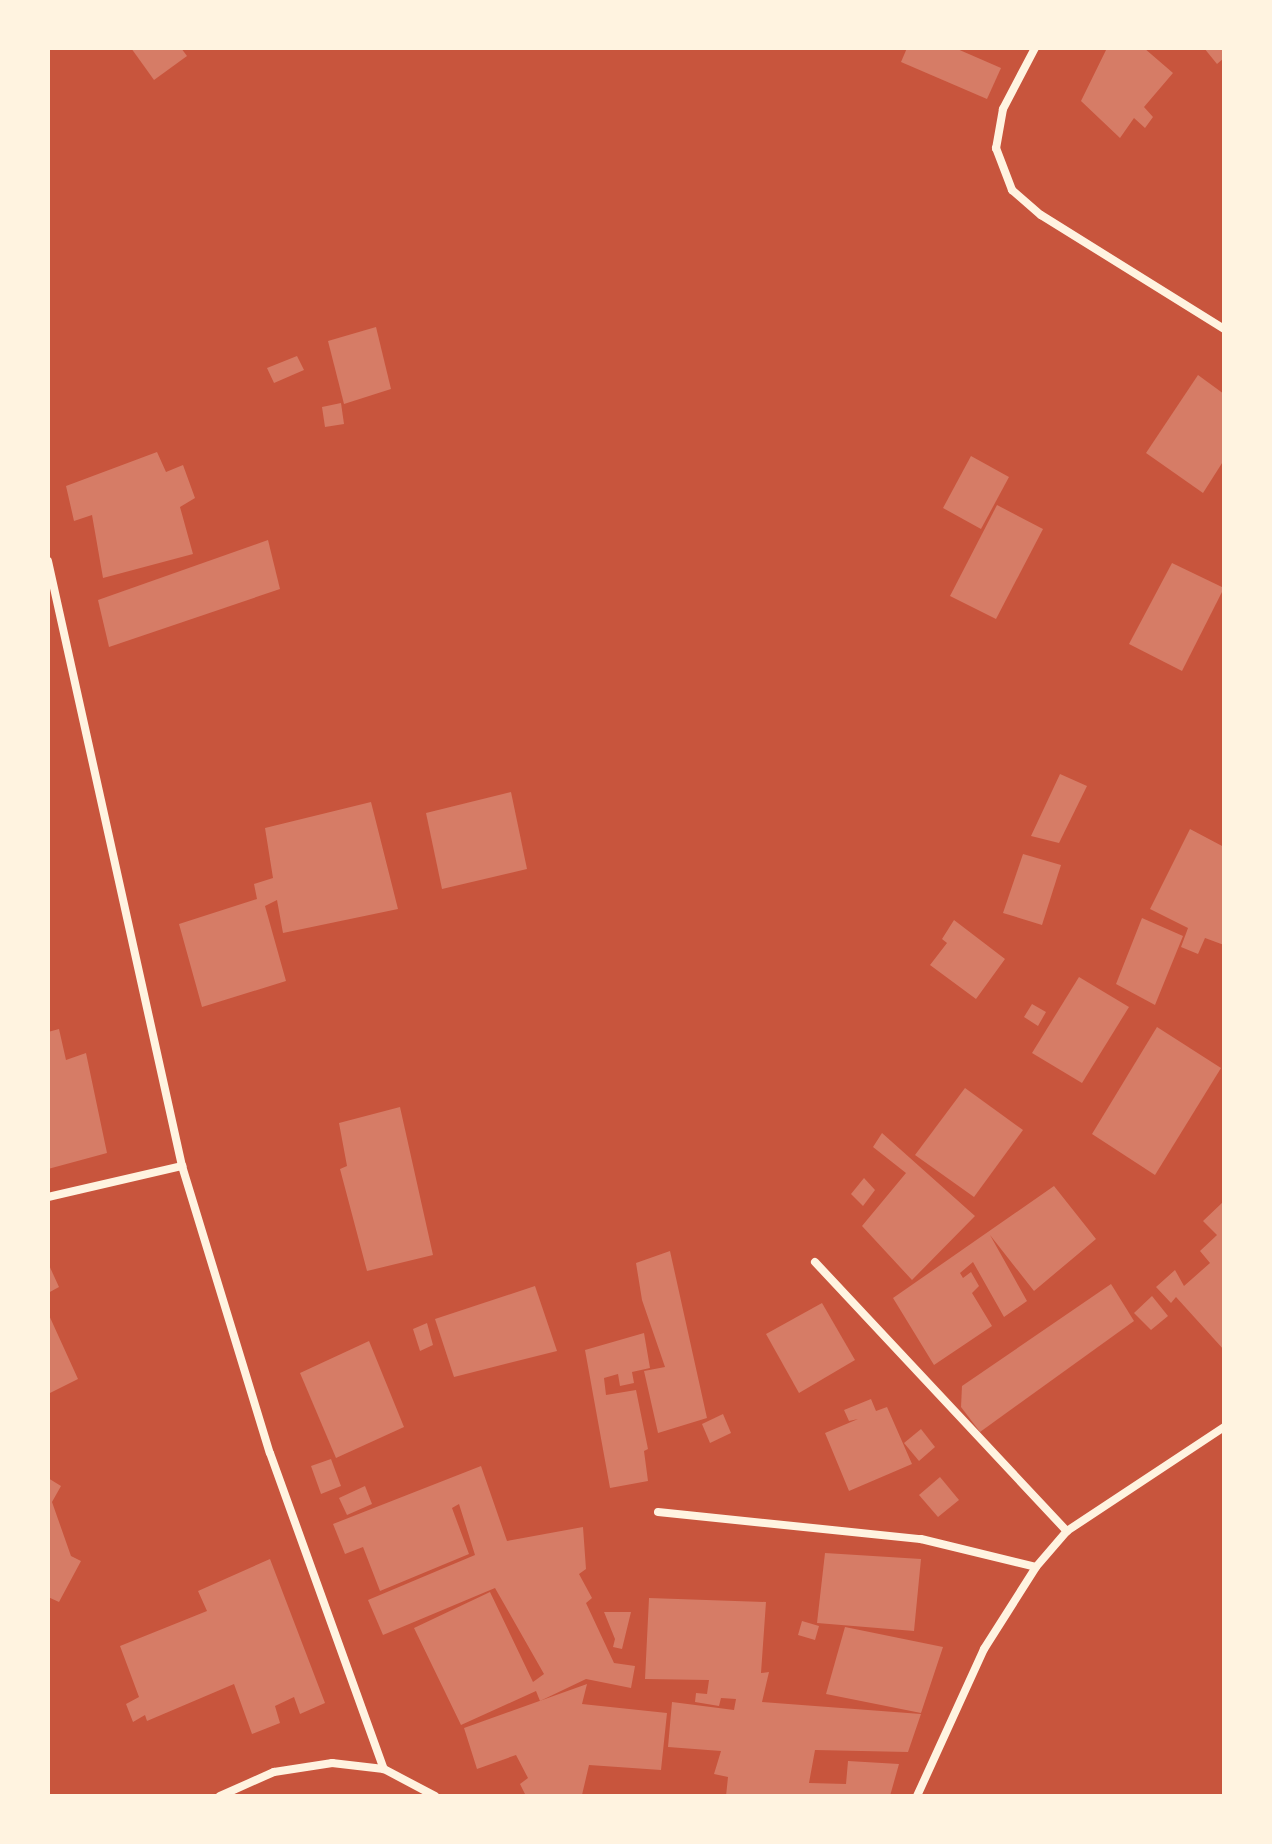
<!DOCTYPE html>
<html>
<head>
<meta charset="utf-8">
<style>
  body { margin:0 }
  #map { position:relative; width:1272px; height:1844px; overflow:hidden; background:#c8553d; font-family:"PT Serif",serif }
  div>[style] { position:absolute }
  .building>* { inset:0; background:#d67c66 }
  .minor>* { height:8px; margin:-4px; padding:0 4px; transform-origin:4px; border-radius:4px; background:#fff3e0 }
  span { translate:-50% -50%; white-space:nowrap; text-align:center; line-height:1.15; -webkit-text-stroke:6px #fff3e0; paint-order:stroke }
  .frame { position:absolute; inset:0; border:50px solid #fff3e0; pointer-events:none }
</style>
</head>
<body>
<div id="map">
  <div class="building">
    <i style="clip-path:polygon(131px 48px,181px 48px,187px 56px,154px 80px)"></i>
    <i style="clip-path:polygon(907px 48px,955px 48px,1001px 68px,987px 99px,901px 62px)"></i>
    <i style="clip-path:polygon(1107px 48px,1144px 48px,1173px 73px,1144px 107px,1153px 117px,1145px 128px,1134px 118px,1120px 138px,1081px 101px)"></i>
    <i style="clip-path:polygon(1204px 48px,1224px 48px,1224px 58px,1217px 64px)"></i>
    <i style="clip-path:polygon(376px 327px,391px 389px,344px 404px,328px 341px)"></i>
    <i style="clip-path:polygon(297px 356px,304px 370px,274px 383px,267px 368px)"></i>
    <i style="clip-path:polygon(1198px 375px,1224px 394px,1224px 460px,1203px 493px,1146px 453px)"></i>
    <i style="clip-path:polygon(341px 403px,344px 424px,325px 427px,322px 407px)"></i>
    <i style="clip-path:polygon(157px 452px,166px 472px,183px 465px,195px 498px,180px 507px,193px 554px,103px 578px,92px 515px,74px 521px,66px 486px)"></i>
    <i style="clip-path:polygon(971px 456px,1009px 477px,981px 529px,943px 508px)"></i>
    <i style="clip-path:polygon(997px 505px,1043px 529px,996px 619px,950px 596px)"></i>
    <i style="clip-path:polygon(268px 540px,280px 589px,109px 647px,98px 600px)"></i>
    <i style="clip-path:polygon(1172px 563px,1224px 588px,1182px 671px,1129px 644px)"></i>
    <i style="clip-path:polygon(1060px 774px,1087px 786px,1059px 843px,1031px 836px)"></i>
    <i style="clip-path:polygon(511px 792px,527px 869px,442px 889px,426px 813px)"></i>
    <i style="clip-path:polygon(371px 802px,398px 909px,283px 933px,277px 900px,265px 906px,286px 981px,202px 1007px,179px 924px,257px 899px,254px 884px,273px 878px,265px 828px)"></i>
    <i style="clip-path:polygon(1190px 829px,1224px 847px,1224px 945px,1205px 938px,1198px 954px,1181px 947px,1188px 928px,1150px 909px)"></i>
    <i style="clip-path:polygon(1023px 854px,1061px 865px,1042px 925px,1003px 913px)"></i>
    <i style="clip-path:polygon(1142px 918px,1183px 936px,1155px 1005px,1116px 984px)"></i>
    <i style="clip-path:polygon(954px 920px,1005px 959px,976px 999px,930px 965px,947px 943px,942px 939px)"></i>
    <i style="clip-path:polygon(1079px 977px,1129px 1007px,1082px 1083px,1032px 1053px)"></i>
    <i style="clip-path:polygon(1032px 1004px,1046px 1012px,1038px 1026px,1024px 1017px)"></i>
    <i style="clip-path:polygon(1157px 1027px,1221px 1068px,1155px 1175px,1092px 1134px)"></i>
    <i style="clip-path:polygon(59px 1029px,66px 1060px,86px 1053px,107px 1153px,48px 1169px,48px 1032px)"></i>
    <i style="clip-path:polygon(965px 1088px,1023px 1130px,974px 1197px,915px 1155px)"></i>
    <i style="clip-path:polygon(400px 1107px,433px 1255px,367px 1271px,340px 1169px,347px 1166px,339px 1123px)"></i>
    <i style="clip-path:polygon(882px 1133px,975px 1216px,912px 1280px,862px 1226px,906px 1173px,873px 1147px)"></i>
    <i style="clip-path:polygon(864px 1178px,875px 1190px,863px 1206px,851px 1194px)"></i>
    <i style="clip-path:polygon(1054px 1186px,1096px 1239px,1034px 1291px,990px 1235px,1027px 1301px,1004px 1317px,973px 1262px,960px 1273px,963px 1278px,971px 1272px,979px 1286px,972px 1293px,992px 1326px,934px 1365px,893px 1298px)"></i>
    <i style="clip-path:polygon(1224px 1201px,1224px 1350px,1176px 1297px,1171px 1303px,1156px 1287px,1175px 1270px,1184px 1286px,1210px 1263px,1200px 1251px,1217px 1235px,1203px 1221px)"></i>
    <i style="clip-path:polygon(670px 1251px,707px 1418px,658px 1433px,644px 1371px,665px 1367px,642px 1300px,636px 1263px)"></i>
    <i style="clip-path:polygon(48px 1263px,59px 1287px,48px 1293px)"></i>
    <i style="clip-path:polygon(1111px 1284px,1134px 1321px,980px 1432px,961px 1407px,962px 1386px)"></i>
    <i style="clip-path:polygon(535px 1286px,557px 1351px,454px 1377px,435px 1319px)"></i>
    <i style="clip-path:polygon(1152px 1296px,1168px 1316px,1151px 1330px,1134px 1313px)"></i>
    <i style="clip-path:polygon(822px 1303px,855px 1360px,799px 1393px,766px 1334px)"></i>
    <i style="clip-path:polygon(48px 1313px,78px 1379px,48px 1394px)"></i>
    <i style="clip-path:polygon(427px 1323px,433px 1345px,420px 1351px,413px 1329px)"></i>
    <i style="clip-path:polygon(644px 1333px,650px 1368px,632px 1372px,634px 1383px,620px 1386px,618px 1374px,604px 1378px,606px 1395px,636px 1390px,648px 1449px,644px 1451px,648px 1481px,610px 1488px,585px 1350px)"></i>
    <i style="clip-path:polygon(369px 1341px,404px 1427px,336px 1458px,300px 1373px)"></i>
    <i style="clip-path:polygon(871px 1399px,876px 1411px,887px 1407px,912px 1464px,849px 1491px,825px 1433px,858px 1419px,849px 1421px,844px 1410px)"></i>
    <i style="clip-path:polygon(723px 1414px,731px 1433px,710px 1443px,702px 1424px)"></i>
    <i style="clip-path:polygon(921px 1429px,935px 1447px,919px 1461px,904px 1443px)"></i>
    <i style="clip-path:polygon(331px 1459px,341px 1486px,321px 1494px,311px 1466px)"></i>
    <i style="clip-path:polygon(481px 1466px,507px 1541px,583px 1527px,586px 1569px,579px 1574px,592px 1598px,586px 1603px,614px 1663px,635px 1666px,631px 1688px,586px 1679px,540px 1701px,536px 1691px,461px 1725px,414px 1628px,490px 1592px,533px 1682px,544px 1674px,495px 1588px,383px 1635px,368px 1600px,475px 1555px,459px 1504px,452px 1508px,469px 1554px,380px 1591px,363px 1547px,345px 1554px,333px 1524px)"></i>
    <i style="clip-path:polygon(940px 1477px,959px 1500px,938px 1517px,919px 1495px)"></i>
    <i style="clip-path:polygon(48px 1478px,61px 1486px,52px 1502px,71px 1556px,81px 1561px,59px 1602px,48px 1597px)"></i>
    <i style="clip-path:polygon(365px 1486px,372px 1504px,347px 1515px,339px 1498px)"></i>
    <i style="clip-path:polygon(825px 1553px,921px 1559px,914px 1631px,817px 1623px)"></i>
    <i style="clip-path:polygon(270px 1559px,325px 1703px,300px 1714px,294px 1697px,275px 1706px,280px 1723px,252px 1734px,234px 1684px,147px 1721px,145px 1715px,133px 1722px,126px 1704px,139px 1697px,120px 1646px,207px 1611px,198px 1591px)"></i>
    <i style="clip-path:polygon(649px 1598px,766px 1602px,761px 1673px,769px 1672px,762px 1702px,921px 1714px,908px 1752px,815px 1750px,809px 1783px,846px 1784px,848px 1761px,899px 1764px,890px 1796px,726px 1796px,728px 1777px,714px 1774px,721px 1751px,668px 1747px,672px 1702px,734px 1710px,736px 1699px,721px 1698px,719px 1706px,695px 1702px,696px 1693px,707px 1694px,709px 1680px,645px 1679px)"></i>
    <i style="clip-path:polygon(604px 1612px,631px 1612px,622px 1649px,613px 1647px,615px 1639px)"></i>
    <i style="clip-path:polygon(802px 1621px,819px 1626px,815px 1640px,798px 1635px)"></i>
    <i style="clip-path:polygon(845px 1627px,943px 1647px,921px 1713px,826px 1694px)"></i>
    <i style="clip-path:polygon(587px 1684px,582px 1704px,667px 1713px,661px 1770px,589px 1765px,582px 1795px,526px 1796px,520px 1784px,528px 1778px,516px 1755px,477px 1769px,464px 1728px)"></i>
  </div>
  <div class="minor">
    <i style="left:1035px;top:48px;width:69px;rotate:117.7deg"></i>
    <i style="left:1003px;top:109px;width:40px;rotate:100deg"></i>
    <i style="left:996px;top:148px;width:45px;rotate:69.1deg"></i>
    <i style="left:1012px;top:190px;width:38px;rotate:41deg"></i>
    <i style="left:1041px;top:215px;width:216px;rotate:31.9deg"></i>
    <i style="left:48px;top:561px;width:620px;rotate:77.51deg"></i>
    <i style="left:182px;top:1166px;width:300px;rotate:73deg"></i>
    <i style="left:270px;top:1453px;width:336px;rotate:70.2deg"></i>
    <i style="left:384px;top:1769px;width:58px;rotate:27.9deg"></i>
    <i style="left:48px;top:1197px;width:138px;rotate:-13deg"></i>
    <i style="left:815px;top:1262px;width:369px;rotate:46.9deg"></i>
    <i style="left:658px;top:1512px;width:264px;rotate:5.9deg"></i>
    <i style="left:921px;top:1539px;width:118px;rotate:13.7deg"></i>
    <i style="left:220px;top:1796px;width:59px;rotate:-24deg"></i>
    <i style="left:274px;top:1772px;width:59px;rotate:-8.8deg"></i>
    <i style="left:332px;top:1763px;width:52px;rotate:6.6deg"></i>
    <i style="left:917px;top:1796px;width:162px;rotate:-65.5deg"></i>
    <i style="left:984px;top:1649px;width:97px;rotate:-57.6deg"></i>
    <i style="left:1036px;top:1567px;width:48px;rotate:-49.3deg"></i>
    <i style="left:1067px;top:1531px;width:188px;rotate:-33.5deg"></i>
  </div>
  <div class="frame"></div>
</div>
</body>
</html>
